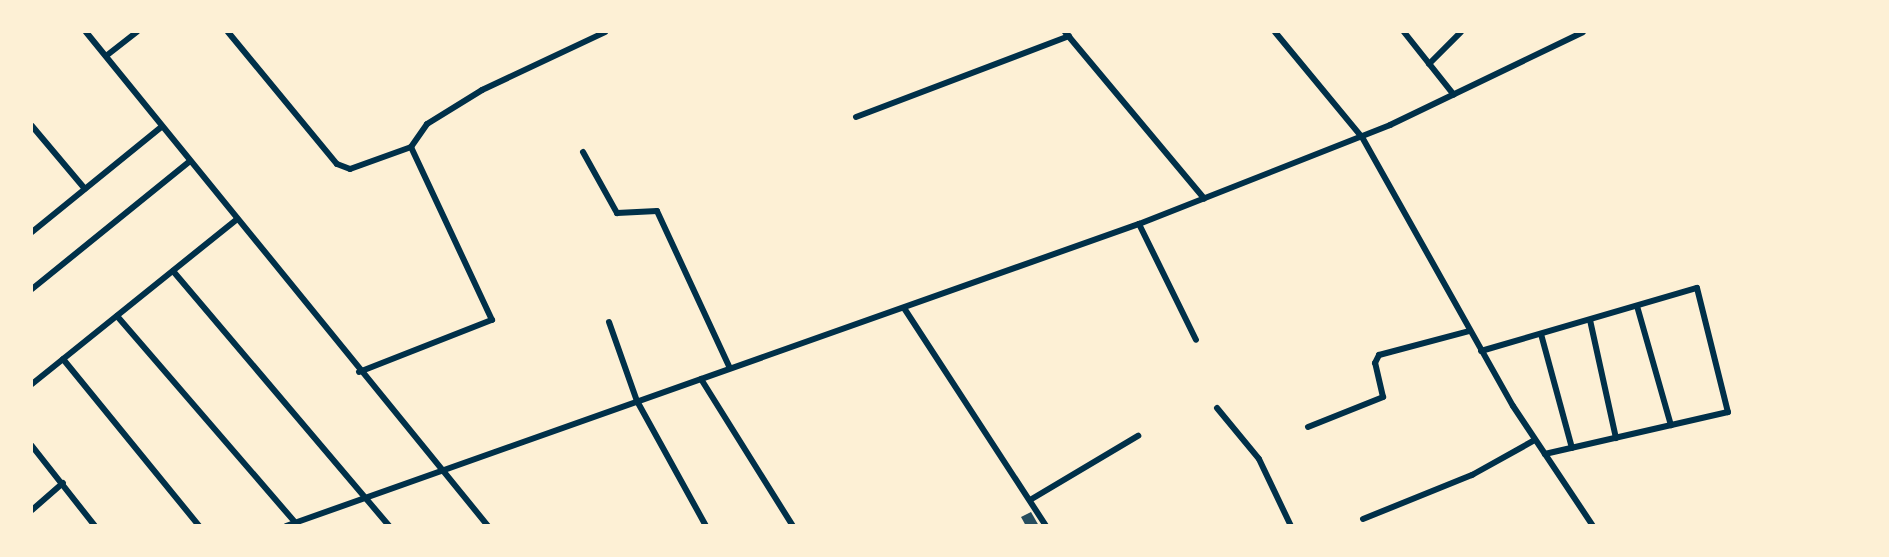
<!DOCTYPE html>
<html>
<head>
<meta charset="utf-8">
<style>
  body { margin:0 }
  #map { position:relative; width:1889px; height:557px; overflow:hidden; background:#fdf0d5; font-family:Lato,sans-serif }
  div>[style] { position:absolute }
  .building>* { inset:0; background:#264d5e }
  .minor>* { height:6px; margin:-3px; padding:0 3px; transform-origin:3px; border-radius:3px; background:#003049 }
  span { translate:-50% -50%; white-space:nowrap; text-align:center; line-height:1.15; -webkit-text-stroke:7px #fdf0d5; paint-order:stroke }
  .frame { position:absolute; inset:0; border:33px solid #fdf0d5; pointer-events:none }
</style>
</head>
<body>
<div id="map">
  <div class="building">
    <i style="clip-path:polygon(1031px 512px,1039px 526px,1026px 526px,1021px 517px)"></i>
  </div>
  <div class="minor">
    <i style="left:86px;top:32px;width:637px;rotate:50.86deg"></i>
    <i style="left:228px;top:32px;width:171px;rotate:50.5deg"></i>
    <i style="left:337px;top:164px;width:14px;rotate:21deg"></i>
    <i style="left:350px;top:169px;width:65px;rotate:-19.8deg"></i>
    <i style="left:411px;top:147px;width:28px;rotate:-55deg"></i>
    <i style="left:427px;top:124px;width:65px;rotate:-31.7deg"></i>
    <i style="left:482px;top:90px;width:136px;rotate:-25.2deg"></i>
    <i style="left:1065px;top:32px;width:217px;rotate:50.1deg"></i>
    <i style="left:1275px;top:32px;width:136px;rotate:50.4deg"></i>
    <i style="left:1362px;top:137px;width:308px;rotate:60.7deg"></i>
    <i style="left:1513px;top:406px;width:144px;rotate:56.3deg"></i>
    <i style="left:1404px;top:32px;width:80px;rotate:51.6deg"></i>
    <i style="left:106px;top:56px;width:39px;rotate:-38deg"></i>
    <i style="left:1429px;top:64px;width:45px;rotate:-45deg"></i>
    <i style="left:856px;top:117px;width:228px;rotate:-20.8deg"></i>
    <i style="left:32px;top:126px;width:82px;rotate:49.9deg"></i>
    <i style="left:583px;top:152px;width:70px;rotate:60.9deg"></i>
    <i style="left:617px;top:213px;width:40px;rotate:-2.9deg"></i>
    <i style="left:657px;top:211px;width:173px;rotate:65.1deg"></i>
    <i style="left:1139px;top:224px;width:129px;rotate:63.8deg"></i>
    <i style="left:32px;top:232px;width:166px;rotate:-39.1deg"></i>
    <i style="left:173px;top:271px;width:334px;rotate:49.7deg"></i>
    <i style="left:32px;top:289px;width:202px;rotate:-39deg"></i>
    <i style="left:1637px;top:306px;width:124px;rotate:74.1deg"></i>
    <i style="left:904px;top:308px;width:260px;rotate:56.9deg"></i>
    <i style="left:117px;top:316px;width:272px;rotate:49.2deg"></i>
    <i style="left:1590px;top:320px;width:121px;rotate:77.6deg"></i>
    <i style="left:609px;top:322px;width:84px;rotate:70.5deg"></i>
    <i style="left:637px;top:401px;width:143px;rotate:61.1deg"></i>
    <i style="left:1541px;top:334px;width:118px;rotate:74.8deg"></i>
    <i style="left:1481px;top:351px;width:225px;rotate:-16.3deg"></i>
    <i style="left:1697px;top:288px;width:128px;rotate:76deg"></i>
    <i style="left:1728px;top:412px;width:188px;rotate:167.1deg"></i>
    <i style="left:63px;top:359px;width:215px;rotate:50.8deg"></i>
    <i style="left:359px;top:372px;width:143px;rotate:-21.4deg"></i>
    <i style="left:492px;top:320px;width:191px;rotate:-115.1deg"></i>
    <i style="left:701px;top:379px;width:173px;rotate:58deg"></i>
    <i style="left:32px;top:384px;width:262px;rotate:-38.8deg"></i>
    <i style="left:1217px;top:408px;width:66px;rotate:50.5deg"></i>
    <i style="left:1259px;top:459px;width:74px;rotate:64.5deg"></i>
    <i style="left:1308px;top:427px;width:81px;rotate:-21.8deg"></i>
    <i style="left:1383px;top:397px;width:35px;rotate:-103deg"></i>
    <i style="left:1375px;top:363px;width:9px;rotate:-63deg"></i>
    <i style="left:1379px;top:355px;width:93px;rotate:-14.9deg"></i>
    <i style="left:32px;top:446px;width:102px;rotate:51.8deg"></i>
    <i style="left:1030px;top:500px;width:126px;rotate:-30.7deg"></i>
    <i style="left:32px;top:510px;width:41px;rotate:-41.1deg"></i>
    <i style="left:1363px;top:519px;width:118px;rotate:-22deg"></i>
    <i style="left:1472px;top:475px;width:72px;rotate:-29.1deg"></i>
    <i style="left:286px;top:526px;width:905px;rotate:-19.5deg"></i>
    <i style="left:1139px;top:224px;width:270px;rotate:-21.5deg"></i>
    <i style="left:1390px;top:125px;width:214px;rotate:-25.7deg"></i>
  </div>
  <div class="frame"></div>
</div>
</body>
</html>
